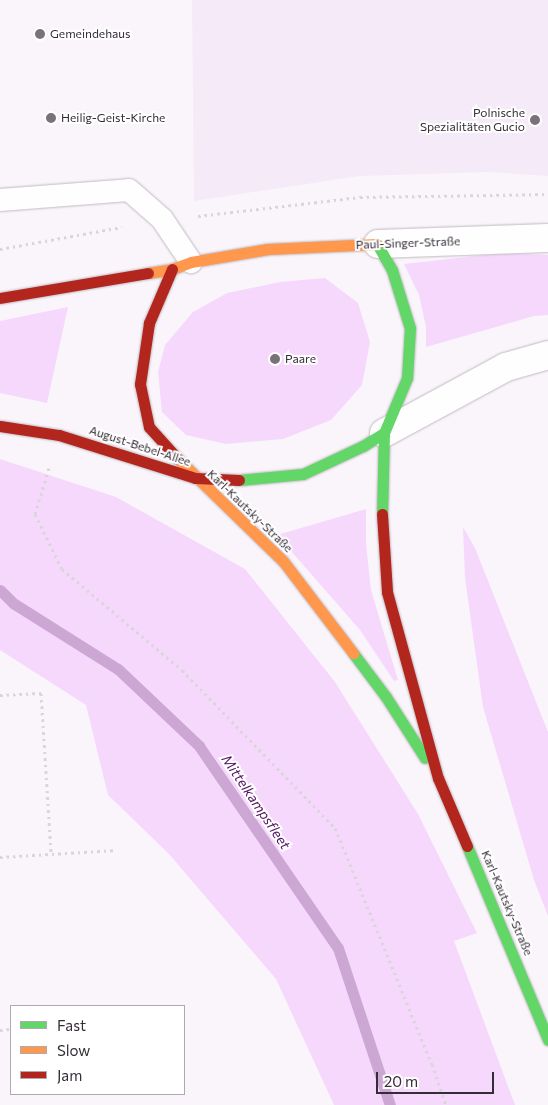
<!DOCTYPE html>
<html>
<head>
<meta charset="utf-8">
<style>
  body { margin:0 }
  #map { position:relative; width:548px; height:1105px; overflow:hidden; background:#faf5fb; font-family:Commissioner,sans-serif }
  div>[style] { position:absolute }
  .built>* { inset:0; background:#f5eaf7 }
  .green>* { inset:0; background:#f6d8fd }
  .stream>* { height:11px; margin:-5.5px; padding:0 5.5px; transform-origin:5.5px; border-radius:5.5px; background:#cca7d4 }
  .path>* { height:3px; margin-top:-1.5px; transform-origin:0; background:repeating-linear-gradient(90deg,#d8d6d9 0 2.5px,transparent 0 6.5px) }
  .roads { filter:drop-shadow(0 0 1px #c0bac1) drop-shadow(0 0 1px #c0bac1) }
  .lane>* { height:22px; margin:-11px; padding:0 11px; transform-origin:11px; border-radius:11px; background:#fefefe }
  .street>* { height:28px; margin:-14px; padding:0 14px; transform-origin:14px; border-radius:14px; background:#fefefe }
  .fast>* { height:11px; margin:-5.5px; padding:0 5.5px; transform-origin:5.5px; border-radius:5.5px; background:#63d668 }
  .slow>* { height:11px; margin:-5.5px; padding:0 5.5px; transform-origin:5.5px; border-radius:5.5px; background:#ff974d }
  .jam>* { height:11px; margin:-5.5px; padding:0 5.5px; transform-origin:5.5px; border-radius:5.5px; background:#b3261e }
  .dots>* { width:14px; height:14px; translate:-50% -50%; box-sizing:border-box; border:2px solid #fff; border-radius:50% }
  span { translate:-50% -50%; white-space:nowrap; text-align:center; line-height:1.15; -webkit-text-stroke:4px #fff; paint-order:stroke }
  .poi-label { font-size:12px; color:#342c36 }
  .left { translate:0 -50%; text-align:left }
  .right { translate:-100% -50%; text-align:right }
  .street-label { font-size:12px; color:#342c36 }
  .water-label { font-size:14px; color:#52115f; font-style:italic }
  .legend { position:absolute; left:10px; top:1005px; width:175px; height:90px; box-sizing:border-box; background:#fff; border:1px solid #aeabaf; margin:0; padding:6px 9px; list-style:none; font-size:15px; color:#342c36 }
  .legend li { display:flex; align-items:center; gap:10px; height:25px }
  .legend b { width:25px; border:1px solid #aeabaf }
  .scale { position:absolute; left:376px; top:1072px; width:118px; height:22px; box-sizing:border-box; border:2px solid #342c36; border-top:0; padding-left:6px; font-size:15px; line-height:18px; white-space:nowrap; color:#342c36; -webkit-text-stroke:4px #fff; paint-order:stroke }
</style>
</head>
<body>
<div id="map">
  <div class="built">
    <i style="clip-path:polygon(192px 0,548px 0,548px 176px,489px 172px,359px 176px,194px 201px)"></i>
  </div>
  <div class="green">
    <i style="clip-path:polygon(502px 253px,548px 255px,548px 315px,534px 316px,426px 347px,426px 327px,419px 295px,404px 264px)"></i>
    <i style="clip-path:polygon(325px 278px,358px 303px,370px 342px,362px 385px,331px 420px,283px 439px,226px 444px,186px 435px,162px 412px,158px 372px,165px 345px,193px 312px,227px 293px,280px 282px)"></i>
    <i style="clip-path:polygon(68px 307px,47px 403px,0 393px,0 321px)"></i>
    <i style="clip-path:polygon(0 459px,116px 497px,245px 569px,335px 682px,418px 814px,477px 933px,454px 941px,515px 1105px,334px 1105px,276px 979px,169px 854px,108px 795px,86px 705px,0 650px)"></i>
    <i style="clip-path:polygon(366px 509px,366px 544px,371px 590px,398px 680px,394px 681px,360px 630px,277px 535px)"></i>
    <i style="clip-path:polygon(463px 527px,475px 548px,548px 732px,548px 916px,534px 880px,483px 707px,465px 578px)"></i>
  </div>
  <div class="stream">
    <i style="left:0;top:590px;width:18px;rotate:45deg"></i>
    <i style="left:13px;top:603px;width:124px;rotate:32.2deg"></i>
    <i style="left:118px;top:669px;width:112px;rotate:43.5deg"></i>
    <i style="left:199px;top:746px;width:245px;rotate:55.5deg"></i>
    <i style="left:338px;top:948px;width:165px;rotate:71.7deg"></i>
  </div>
  <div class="path">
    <i style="left:198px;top:216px;width:163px;rotate:-6.7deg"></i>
    <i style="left:360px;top:197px;width:188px;rotate:-0.9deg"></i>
    <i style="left:0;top:249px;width:124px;rotate:-10.2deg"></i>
    <i style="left:49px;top:468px;width:48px;rotate:106.9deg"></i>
    <i style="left:35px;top:514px;width:61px;rotate:63.9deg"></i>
    <i style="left:62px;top:569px;width:157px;rotate:40.1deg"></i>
    <i style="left:182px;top:670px;width:220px;rotate:45.9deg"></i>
    <i style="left:335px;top:828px;width:255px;rotate:67.7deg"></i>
    <i style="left:432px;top:1064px;width:43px;rotate:71.1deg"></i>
    <i style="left:0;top:695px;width:41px;rotate:-2.8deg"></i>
    <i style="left:41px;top:693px;width:161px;rotate:86.4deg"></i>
    <i style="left:0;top:857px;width:117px;rotate:-3.4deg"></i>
    <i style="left:0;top:1030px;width:11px;rotate:-5deg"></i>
  </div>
  <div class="roads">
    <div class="lane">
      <i style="left:0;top:200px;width:129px;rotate:-4.4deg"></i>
      <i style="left:129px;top:190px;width:44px;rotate:41.3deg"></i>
      <i style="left:162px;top:219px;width:52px;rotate:56deg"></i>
    </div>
    <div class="street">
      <i style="left:378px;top:244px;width:170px;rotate:-2deg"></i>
      <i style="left:384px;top:433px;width:139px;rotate:-28.4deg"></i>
      <i style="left:506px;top:367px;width:44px;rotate:-15.9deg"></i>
    </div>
    <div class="fast">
      <i style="left:377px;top:244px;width:30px;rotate:60deg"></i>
      <i style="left:392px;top:270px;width:61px;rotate:72.8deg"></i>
      <i style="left:410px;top:328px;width:50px;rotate:93.4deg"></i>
      <i style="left:407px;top:378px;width:60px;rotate:112.7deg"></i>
      <i style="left:384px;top:433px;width:81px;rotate:91.4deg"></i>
      <i style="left:239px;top:480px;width:64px;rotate:-5.4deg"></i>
      <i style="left:303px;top:474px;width:66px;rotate:-25deg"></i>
      <i style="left:363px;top:446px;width:25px;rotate:-32deg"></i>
      <i style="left:353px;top:653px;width:55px;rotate:53.1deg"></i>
      <i style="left:386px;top:697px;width:72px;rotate:57.4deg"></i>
      <i style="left:467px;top:846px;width:210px;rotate:67.3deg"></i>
    </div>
    <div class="slow">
      <i style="left:148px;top:273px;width:24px;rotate:-9deg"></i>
      <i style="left:172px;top:269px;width:20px;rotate:-20deg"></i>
      <i style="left:191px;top:262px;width:78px;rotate:-9.6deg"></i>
      <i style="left:268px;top:249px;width:109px;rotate:-2.6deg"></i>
      <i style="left:178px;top:459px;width:146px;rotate:44.2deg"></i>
      <i style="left:283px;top:561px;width:116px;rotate:52.7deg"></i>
    </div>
    <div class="jam">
      <i style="left:172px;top:269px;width:59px;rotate:113.1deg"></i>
      <i style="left:149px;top:323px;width:62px;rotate:98.4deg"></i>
      <i style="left:140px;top:384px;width:44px;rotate:78.2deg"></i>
      <i style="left:149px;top:427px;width:43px;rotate:47.8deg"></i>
      <i style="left:0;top:298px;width:150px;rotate:-9.6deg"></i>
      <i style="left:0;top:426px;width:60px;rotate:8.7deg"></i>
      <i style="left:59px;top:435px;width:143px;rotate:17.5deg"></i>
      <i style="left:195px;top:478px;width:44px;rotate:2.6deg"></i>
      <i style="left:382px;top:514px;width:78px;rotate:86.3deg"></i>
      <i style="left:387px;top:592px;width:193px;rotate:74.7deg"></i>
      <i style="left:438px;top:778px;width:74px;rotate:66.9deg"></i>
    </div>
  </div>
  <div class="dots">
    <i style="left:40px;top:34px;background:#79727b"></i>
    <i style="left:51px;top:118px;background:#79727b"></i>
    <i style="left:535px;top:120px;background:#79727b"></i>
    <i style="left:275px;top:359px;background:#79727b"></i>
  </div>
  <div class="poi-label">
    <span class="left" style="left:50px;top:34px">Gemeindehaus</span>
    <span class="right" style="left:525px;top:120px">Polnische<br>Spezialitäten Gucio</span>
    <span class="left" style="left:61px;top:118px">Heilig-Geist-Kirche</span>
    <span class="left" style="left:285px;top:359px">Paare</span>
  </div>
  <div class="street-label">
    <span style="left:408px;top:243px;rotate:-2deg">Paul-Singer-Straße</span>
    <span style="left:140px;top:446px;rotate:18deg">August-Bebel-Allee</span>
    <span style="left:250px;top:511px;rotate:44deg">Karl-Kautsky-Straße</span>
    <span style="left:507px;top:903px;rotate:67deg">Karl-Kautsky-Straße</span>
  </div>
  <div class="water-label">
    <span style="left:256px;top:802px;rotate:56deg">Mittelkampsfleet</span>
  </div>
  <ul class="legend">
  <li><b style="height:6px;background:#63d668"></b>Fast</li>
  <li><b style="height:6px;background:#ff974d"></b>Slow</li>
  <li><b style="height:6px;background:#b3261e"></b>Jam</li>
  </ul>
  <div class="scale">20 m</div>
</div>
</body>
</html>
